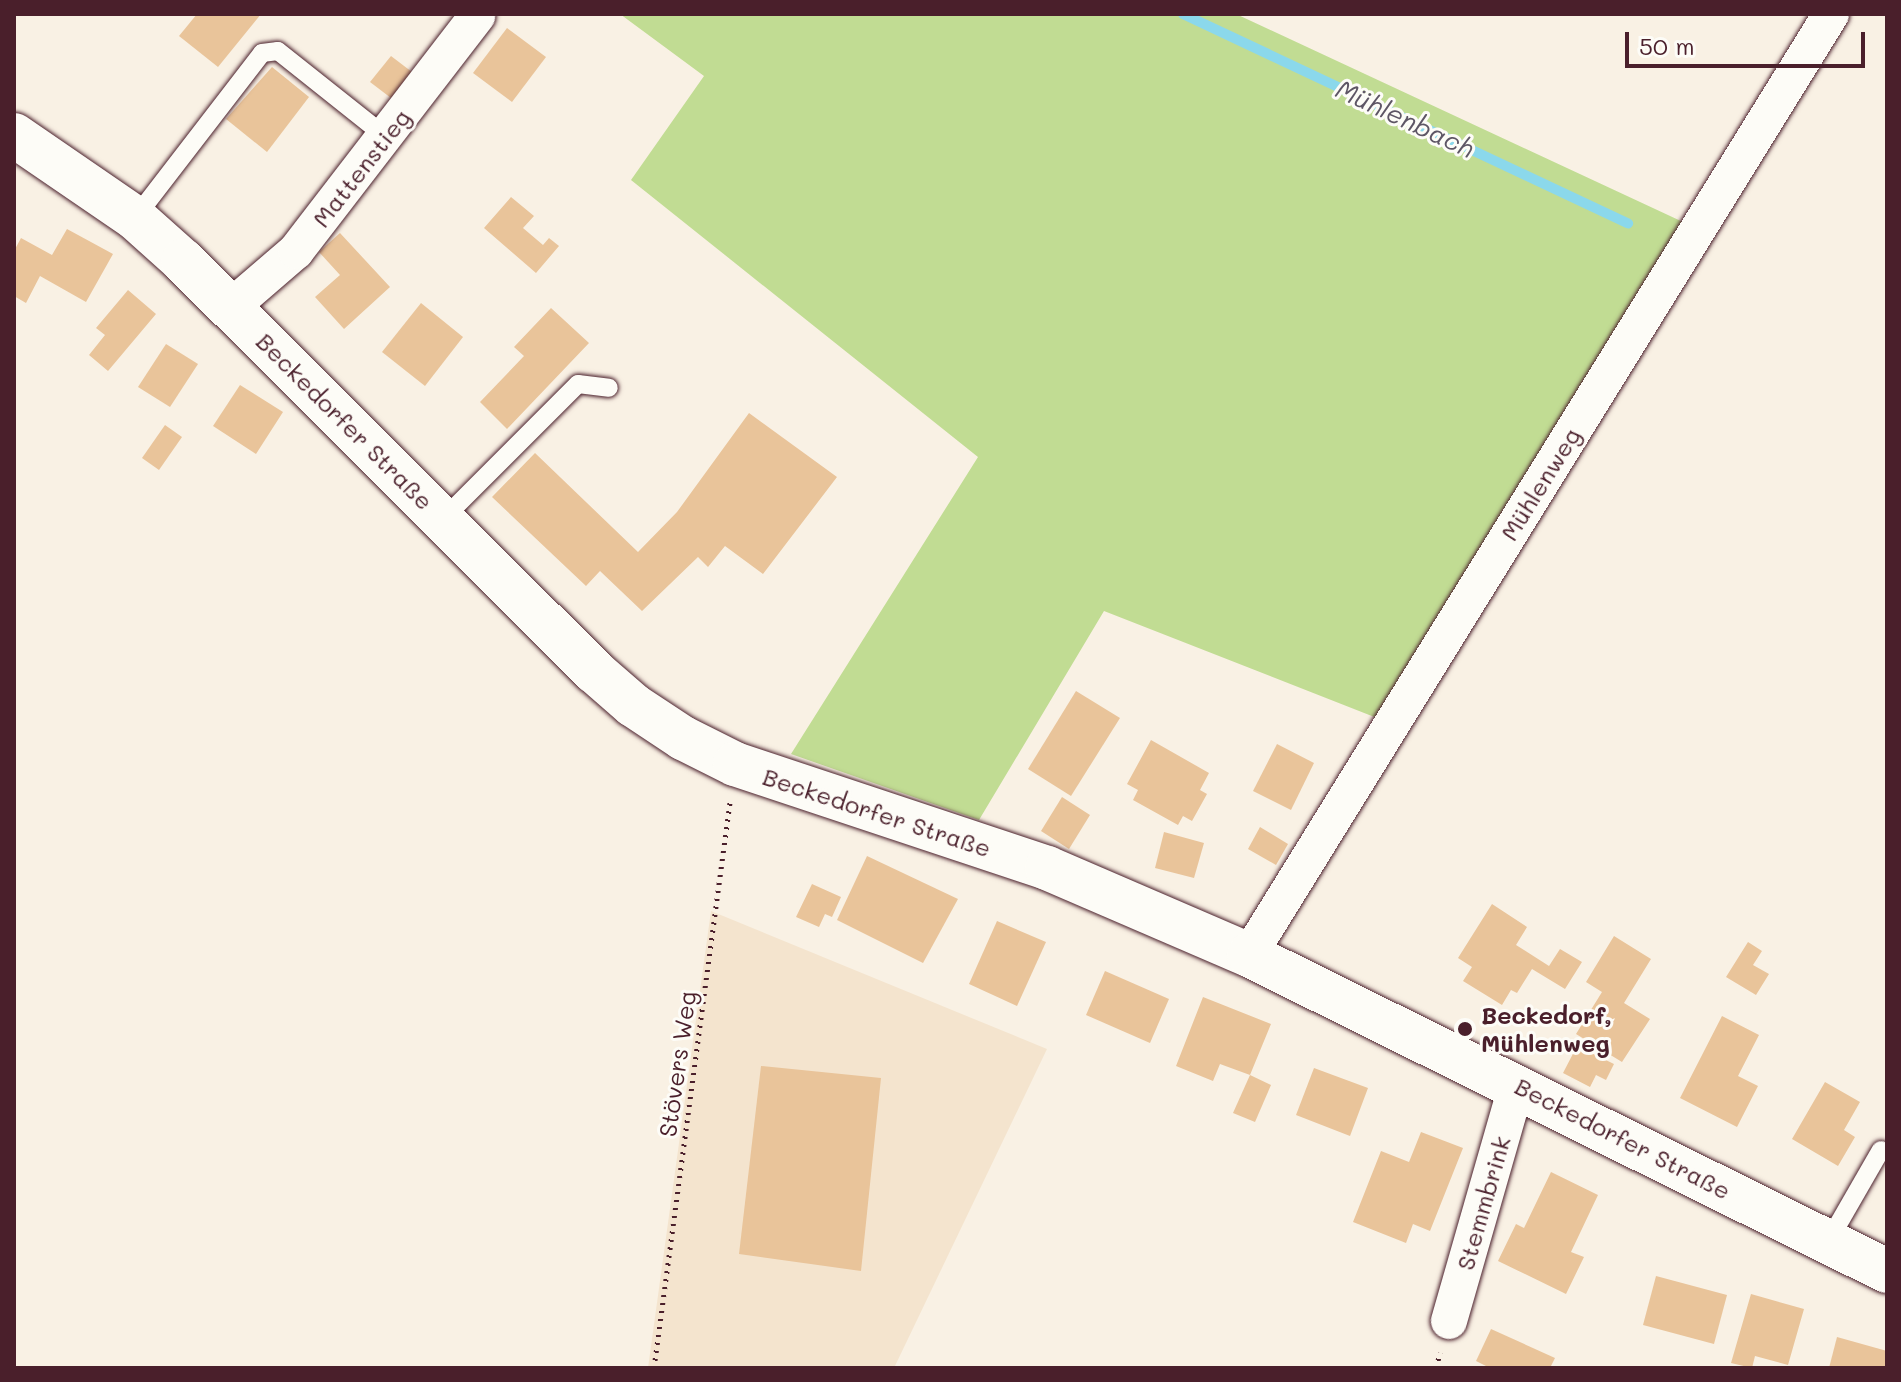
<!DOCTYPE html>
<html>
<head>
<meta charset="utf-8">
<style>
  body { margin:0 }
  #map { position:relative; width:1901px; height:1382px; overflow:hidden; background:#f9f1e4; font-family:Mali,sans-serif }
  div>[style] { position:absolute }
  .built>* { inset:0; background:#f4e4ce }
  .green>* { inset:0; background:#c1dc93 }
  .stream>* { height:10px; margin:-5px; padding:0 5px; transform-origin:5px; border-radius:5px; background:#8bd8eb }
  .building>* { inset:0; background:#e9c49a }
  .path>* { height:5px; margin-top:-2.5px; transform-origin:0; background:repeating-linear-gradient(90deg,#4a1f2b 0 2px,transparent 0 8px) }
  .roads { filter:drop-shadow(0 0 2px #4a1f2b) drop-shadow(0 0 2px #4a1f2b) }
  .lane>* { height:18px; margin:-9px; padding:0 9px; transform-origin:9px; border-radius:9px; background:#fdfcf7 }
  .street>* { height:36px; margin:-18px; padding:0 18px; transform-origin:18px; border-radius:18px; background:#fdfcf7 }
  .secondary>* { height:44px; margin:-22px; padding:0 22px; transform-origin:22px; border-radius:22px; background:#fdfcf7 }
  .dots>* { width:22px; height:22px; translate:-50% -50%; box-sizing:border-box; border:4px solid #fdfcf7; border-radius:50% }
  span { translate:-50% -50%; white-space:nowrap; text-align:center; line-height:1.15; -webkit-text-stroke:6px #fdfcf7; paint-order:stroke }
  .street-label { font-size:24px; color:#4a1f2b }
  .poi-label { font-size:24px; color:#4a1f2b; font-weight:700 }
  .left { translate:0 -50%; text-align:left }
  .water-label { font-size:26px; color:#5e5665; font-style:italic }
  .frame { position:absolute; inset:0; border:16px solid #4a1f2b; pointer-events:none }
  .scale { position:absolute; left:1625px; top:32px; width:240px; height:36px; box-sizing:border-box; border:4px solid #4a1f2b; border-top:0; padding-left:10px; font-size:24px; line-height:28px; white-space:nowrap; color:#4a1f2b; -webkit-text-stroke:6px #fdfcf7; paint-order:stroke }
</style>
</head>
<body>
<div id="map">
  <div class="built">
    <i style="clip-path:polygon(711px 911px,1047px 1049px,894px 1368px,648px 1368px)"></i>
  </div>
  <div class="green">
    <i style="clip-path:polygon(620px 14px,1236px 14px,1683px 222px,1382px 720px,1104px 611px,979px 820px,791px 754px,978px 457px,631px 180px,704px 76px)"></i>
  </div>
  <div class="stream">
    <i style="left:1183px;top:14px;width:492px;rotate:25.2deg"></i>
  </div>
  <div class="building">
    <i style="clip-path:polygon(197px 14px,261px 14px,218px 67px,179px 36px)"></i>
    <i style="clip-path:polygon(507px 28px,546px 57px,512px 102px,473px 73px)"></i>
    <i style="clip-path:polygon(391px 56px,412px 72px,391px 98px,370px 82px)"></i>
    <i style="clip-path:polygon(272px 67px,309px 97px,267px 152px,226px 119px)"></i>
    <i style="clip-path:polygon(511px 197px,534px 216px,523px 228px,543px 245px,549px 238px,559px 246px,536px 273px,484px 228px)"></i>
    <i style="clip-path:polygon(67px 229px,113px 254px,86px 302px,40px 276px,26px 303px,14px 296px,14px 251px,21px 238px,52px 255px)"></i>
    <i style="clip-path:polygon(340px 233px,390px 287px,344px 329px,315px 297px,340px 275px,319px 252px)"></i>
    <i style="clip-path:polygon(128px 290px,156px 314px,108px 371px,89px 355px,105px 335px,96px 328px)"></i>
    <i style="clip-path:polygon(421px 303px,463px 337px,425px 386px,382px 352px)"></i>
    <i style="clip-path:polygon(551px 308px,589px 343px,507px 429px,480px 402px,524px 356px,514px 347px)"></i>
    <i style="clip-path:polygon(166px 344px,198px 364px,170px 407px,138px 387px)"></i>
    <i style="clip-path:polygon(240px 385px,283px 412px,256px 454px,213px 426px)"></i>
    <i style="clip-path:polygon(749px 413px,837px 477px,763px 574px,725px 546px,708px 567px,698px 557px,642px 611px,600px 571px,586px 586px,492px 497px,535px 453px,638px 552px,677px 512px)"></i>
    <i style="clip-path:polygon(165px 425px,182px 437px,159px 470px,142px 458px)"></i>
    <i style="clip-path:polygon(1076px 691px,1120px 718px,1071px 796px,1028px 769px)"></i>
    <i style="clip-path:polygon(1151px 740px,1209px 773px,1200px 790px,1207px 794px,1192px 821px,1183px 816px,1178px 825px,1133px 800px,1138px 790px,1127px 784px)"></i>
    <i style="clip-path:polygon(1277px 744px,1314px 763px,1291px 810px,1253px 791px)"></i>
    <i style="clip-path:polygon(1062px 797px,1090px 815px,1069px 849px,1041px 831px)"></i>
    <i style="clip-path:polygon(1260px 827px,1288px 844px,1276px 865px,1248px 849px)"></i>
    <i style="clip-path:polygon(1164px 832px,1204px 843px,1194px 878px,1155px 868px)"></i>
    <i style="clip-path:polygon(867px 856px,958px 899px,923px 963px,837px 920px)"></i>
    <i style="clip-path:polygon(812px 884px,841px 897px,832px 917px,825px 914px,819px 927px,796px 917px)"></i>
    <i style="clip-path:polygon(1492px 904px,1527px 927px,1516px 945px,1549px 966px,1560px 949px,1582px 962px,1565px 989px,1532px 969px,1517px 993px,1511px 990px,1502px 1005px,1463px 981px,1472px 967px,1458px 958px)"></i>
    <i style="clip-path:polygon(997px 921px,1046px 942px,1017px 1006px,969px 984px)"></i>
    <i style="clip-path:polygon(1614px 936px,1651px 959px,1624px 1003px,1650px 1019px,1622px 1062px,1576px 1034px,1602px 992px,1586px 982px)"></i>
    <i style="clip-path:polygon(1748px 942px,1762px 951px,1753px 965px,1769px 974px,1756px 995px,1726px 977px)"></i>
    <i style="clip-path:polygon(1105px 971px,1169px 999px,1150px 1043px,1086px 1015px)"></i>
    <i style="clip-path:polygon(1203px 997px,1271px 1024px,1250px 1075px,1220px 1064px,1213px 1081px,1176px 1066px)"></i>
    <i style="clip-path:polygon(1722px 1016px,1759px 1035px,1738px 1076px,1758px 1086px,1737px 1127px,1680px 1098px)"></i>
    <i style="clip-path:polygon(1577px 1046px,1614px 1064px,1606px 1080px,1596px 1075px,1590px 1087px,1563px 1073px)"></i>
    <i style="clip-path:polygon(761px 1066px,881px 1078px,861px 1271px,739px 1254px)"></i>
    <i style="clip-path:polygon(1314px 1068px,1368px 1088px,1350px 1136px,1296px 1115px)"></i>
    <i style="clip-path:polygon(1250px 1075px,1271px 1085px,1255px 1122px,1233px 1113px)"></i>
    <i style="clip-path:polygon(1825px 1082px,1860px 1102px,1844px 1130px,1855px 1137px,1838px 1166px,1792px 1139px)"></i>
    <i style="clip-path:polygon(1421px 1132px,1463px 1148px,1430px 1231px,1413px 1224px,1406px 1243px,1353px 1222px,1381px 1151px,1409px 1162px)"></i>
    <i style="clip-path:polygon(1551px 1172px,1598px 1195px,1571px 1252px,1584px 1257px,1566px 1294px,1498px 1261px,1516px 1224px,1524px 1228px)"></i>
    <i style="clip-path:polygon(1656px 1276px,1727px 1295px,1714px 1344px,1643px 1325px)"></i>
    <i style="clip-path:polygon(1751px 1294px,1804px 1309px,1788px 1365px,1755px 1356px,1752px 1368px,1731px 1363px)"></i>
    <i style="clip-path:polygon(1491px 1329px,1555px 1358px,1550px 1368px,1490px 1368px,1476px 1361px)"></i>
    <i style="clip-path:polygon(1837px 1337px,1887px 1351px,1887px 1368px,1829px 1368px)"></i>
  </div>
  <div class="path">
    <i style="left:654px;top:1368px;width:571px;rotate:-82.35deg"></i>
    <i style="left:1436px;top:1368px;width:16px;rotate:-75deg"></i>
  </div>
  <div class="roads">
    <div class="lane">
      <i style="left:135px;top:218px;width:208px;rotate:-52.4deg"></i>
      <i style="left:262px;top:53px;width:16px;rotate:-7deg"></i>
      <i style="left:278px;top:51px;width:138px;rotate:38.5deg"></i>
      <i style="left:443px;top:519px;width:191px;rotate:-45deg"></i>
      <i style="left:578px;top:384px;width:31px;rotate:7deg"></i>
      <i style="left:1828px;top:1242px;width:106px;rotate:-60.1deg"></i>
    </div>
    <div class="street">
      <i style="left:231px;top:307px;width:86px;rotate:-40.7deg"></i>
      <i style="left:296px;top:251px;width:297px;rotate:-52.4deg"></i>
      <i style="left:1249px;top:955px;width:1106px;rotate:-58.26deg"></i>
      <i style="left:1449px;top:1321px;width:247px;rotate:-74deg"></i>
    </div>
    <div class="secondary">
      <i style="left:14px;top:135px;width:147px;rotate:34.4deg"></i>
      <i style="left:135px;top:218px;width:64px;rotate:41.9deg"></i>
      <i style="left:183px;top:261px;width:581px;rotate:44.93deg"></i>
      <i style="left:594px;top:671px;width:52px;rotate:41.1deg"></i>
      <i style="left:633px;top:705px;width:60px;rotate:33.4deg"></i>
      <i style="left:683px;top:738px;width:58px;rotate:26.6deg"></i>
      <i style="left:735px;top:764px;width:329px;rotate:18.4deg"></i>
      <i style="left:1047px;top:868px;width:220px;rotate:23.3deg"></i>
      <i style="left:1249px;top:955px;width:712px;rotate:26.35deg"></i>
    </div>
  </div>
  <div class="dots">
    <i style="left:1465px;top:1029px;background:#4a1f2b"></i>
  </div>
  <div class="street-label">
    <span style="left:361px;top:168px;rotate:-52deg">Mattenstieg</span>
    <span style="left:345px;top:421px;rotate:45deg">Beckedorfer Straße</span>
    <span style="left:1540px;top:484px;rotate:-58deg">Mühlenweg</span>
    <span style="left:877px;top:812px;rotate:18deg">Beckedorfer Straße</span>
    <span style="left:677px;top:1064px;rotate:-82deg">Stövers Weg</span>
    <span style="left:1623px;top:1138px;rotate:27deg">Beckedorfer Straße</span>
    <span style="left:1483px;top:1203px;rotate:-74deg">Stemmbrink</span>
  </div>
  <div class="poi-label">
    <span class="left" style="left:1481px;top:1029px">Beckedorf,<br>Mühlenweg</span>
  </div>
  <div class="water-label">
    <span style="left:1405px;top:119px;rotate:25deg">Mühlenbach</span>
  </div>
  <div class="frame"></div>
  <div class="scale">50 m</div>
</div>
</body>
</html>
